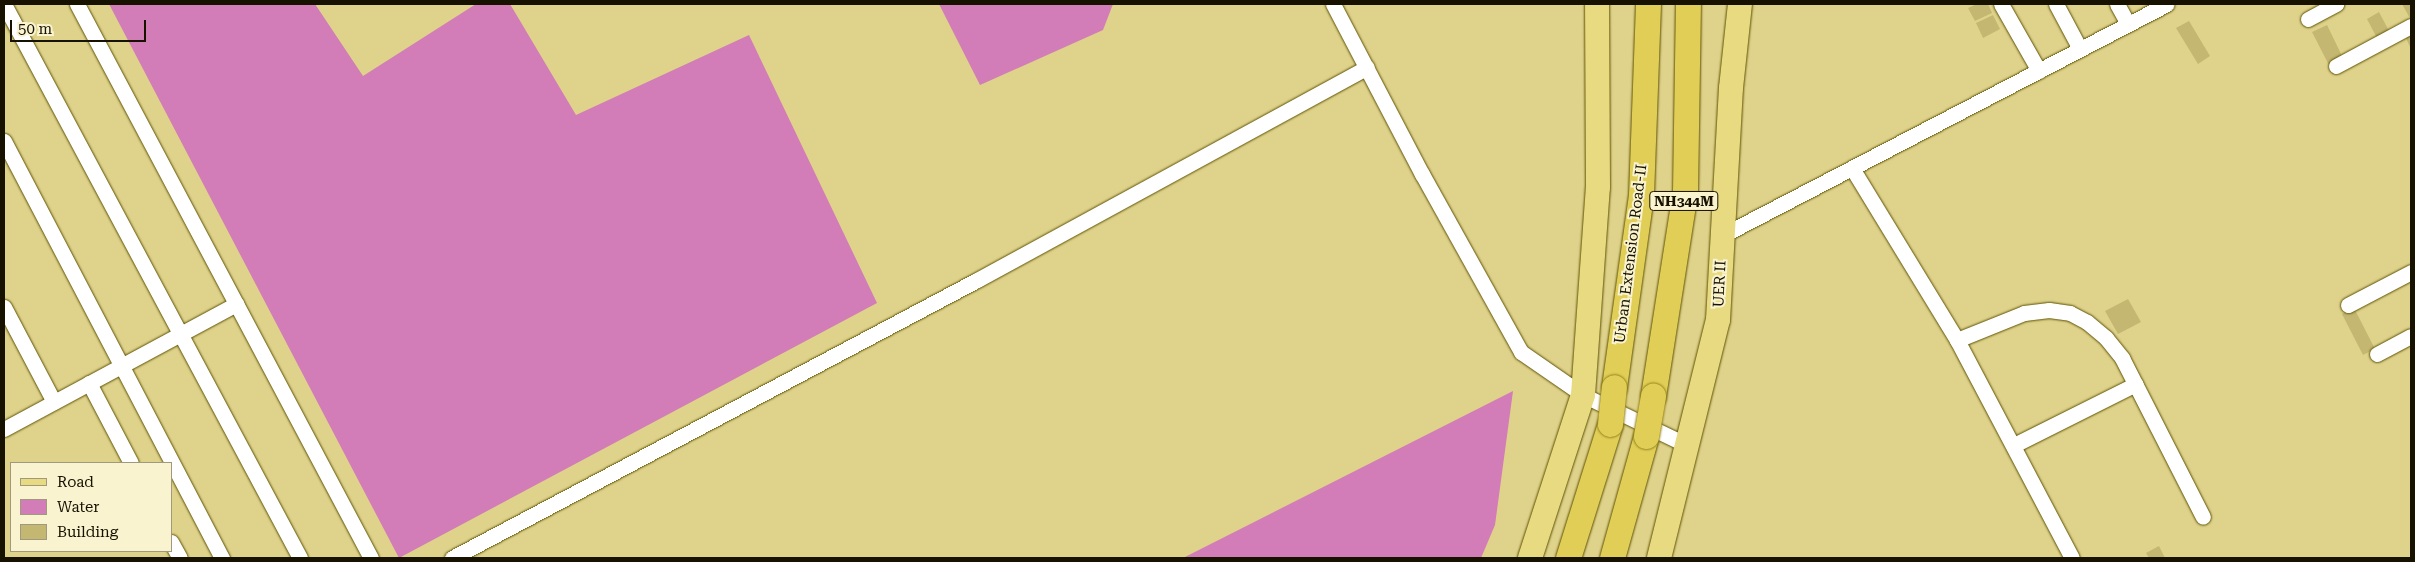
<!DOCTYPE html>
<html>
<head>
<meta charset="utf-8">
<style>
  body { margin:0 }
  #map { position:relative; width:2415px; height:562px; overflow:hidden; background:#dfd28b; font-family:"Roboto Serif",serif }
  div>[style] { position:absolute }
  .water>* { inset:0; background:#d27cb8 }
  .building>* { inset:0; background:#c4b771 }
  .roads { filter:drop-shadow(0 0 1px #5f5300) drop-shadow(0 0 1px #5f5300) }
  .minor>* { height:15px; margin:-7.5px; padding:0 7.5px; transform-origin:7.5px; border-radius:7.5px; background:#fff }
  .primary>* { height:24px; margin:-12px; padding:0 12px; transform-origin:12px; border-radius:12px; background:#e8da80 }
  .trunk>* { height:25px; margin:-12.5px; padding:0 12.5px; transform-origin:12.5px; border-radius:12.5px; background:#e0ce56 }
  .bridges { filter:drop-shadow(0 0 1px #95841d) drop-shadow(0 0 1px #95841d) }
  .trunk-bridge>* { height:25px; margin:-12.5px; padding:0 12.5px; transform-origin:12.5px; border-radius:12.5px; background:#e0ce56 }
  span { translate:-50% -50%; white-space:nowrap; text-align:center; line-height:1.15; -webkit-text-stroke:4px #f9f3d0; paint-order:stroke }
  .shield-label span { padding:1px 4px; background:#f9f3d0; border:1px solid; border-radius:4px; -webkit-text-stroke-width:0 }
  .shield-label { font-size:14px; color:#171200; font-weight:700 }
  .street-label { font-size:15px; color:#171200 }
  .frame { position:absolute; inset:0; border:5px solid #171200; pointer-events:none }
  .legend { position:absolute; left:10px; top:462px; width:162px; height:90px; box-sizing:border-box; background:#f9f3d0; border:1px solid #9f997d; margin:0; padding:6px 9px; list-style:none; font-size:15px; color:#171200 }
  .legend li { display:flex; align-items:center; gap:10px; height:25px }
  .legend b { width:25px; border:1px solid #9f997d }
  .scale { position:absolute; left:10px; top:20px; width:136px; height:22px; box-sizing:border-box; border:2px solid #171200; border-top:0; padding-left:6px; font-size:15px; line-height:18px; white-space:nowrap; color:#171200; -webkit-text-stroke:4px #f9f3d0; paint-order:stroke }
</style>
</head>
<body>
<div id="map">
  <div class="water">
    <i style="clip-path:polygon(109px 4px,315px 4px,363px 76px,476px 4px,510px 4px,576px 115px,749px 35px,877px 303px,399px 558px)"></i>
    <i style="clip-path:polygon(939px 4px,1113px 4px,1103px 30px,980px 85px)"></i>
    <i style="clip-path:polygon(1513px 391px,1495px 525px,1481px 558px,1183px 558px)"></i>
  </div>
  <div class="building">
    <i style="clip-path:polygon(1977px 4px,1988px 4px,1992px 13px,1975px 21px,1968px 8px)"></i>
    <i style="clip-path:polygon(2402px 4px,2411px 4px,2411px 20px)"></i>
    <i style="clip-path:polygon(2379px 12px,2389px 31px,2377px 38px,2367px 19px)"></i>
    <i style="clip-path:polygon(1993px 15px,2000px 29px,1983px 38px,1976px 23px)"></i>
    <i style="clip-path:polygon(2189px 21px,2210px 56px,2198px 64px,2176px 28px)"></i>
    <i style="clip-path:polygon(2327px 25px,2344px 60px,2330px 67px,2312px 32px)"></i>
    <i style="clip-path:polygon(2411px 33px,2411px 49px,2405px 36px)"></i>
    <i style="clip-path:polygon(2128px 299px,2141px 322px,2118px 334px,2105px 311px)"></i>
    <i style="clip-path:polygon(2354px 308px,2375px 349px,2363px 355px,2342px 314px)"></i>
    <i style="clip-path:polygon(2159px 546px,2165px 558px,2149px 558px,2146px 553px)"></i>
  </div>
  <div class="roads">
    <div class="minor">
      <i style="left:4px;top:4px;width:628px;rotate:61.88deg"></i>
      <i style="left:77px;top:4px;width:627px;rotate:62.05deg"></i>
      <i style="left:1333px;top:4px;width:192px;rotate:62.4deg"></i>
      <i style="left:1422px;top:174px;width:204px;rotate:60.9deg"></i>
      <i style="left:1521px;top:352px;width:75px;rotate:34.7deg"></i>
      <i style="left:1583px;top:395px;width:115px;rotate:25.7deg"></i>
      <i style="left:2001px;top:4px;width:77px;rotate:60.4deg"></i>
      <i style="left:2056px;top:4px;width:51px;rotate:61.9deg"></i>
      <i style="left:2117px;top:4px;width:23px;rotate:61deg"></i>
      <i style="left:2308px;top:19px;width:32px;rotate:-28deg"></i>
      <i style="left:2336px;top:66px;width:85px;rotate:-28.1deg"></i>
      <i style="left:4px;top:141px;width:471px;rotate:62.4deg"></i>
      <i style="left:1852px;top:168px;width:202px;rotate:58.6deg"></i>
      <i style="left:1957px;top:340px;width:246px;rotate:62.2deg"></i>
      <i style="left:1723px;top:235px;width:500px;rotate:-27.49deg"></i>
      <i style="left:2348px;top:305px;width:71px;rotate:-27.6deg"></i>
      <i style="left:4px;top:307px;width:107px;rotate:62.2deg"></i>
      <i style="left:1957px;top:340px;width:72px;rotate:-21.9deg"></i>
      <i style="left:2024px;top:313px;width:25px;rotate:-7deg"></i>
      <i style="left:2049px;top:310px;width:21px;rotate:8deg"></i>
      <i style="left:2070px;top:313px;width:19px;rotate:28deg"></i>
      <i style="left:2087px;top:322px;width:25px;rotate:40deg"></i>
      <i style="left:2106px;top:338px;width:26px;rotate:51deg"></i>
      <i style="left:2122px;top:358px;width:178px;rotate:63deg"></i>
      <i style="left:2377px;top:354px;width:38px;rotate:-28deg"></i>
      <i style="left:89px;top:383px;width:90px;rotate:62.3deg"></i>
      <i style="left:4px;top:429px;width:264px;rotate:-28.3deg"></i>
      <i style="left:2014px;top:445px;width:136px;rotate:-26.6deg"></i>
      <i style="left:171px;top:542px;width:18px;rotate:61deg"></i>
      <i style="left:452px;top:558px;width:594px;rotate:-27.9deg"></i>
      <i style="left:977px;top:280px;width:444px;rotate:-28.6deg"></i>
    </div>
    <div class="primary">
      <i style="left:1530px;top:558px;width:171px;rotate:-72deg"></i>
      <i style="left:1583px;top:395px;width:209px;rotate:-85.9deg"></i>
      <i style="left:1598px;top:187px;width:183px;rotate:-90.3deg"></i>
      <i style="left:1659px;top:558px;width:245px;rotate:-76.1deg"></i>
      <i style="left:1718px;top:320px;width:232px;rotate:-86.8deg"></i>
      <i style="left:1731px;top:88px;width:84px;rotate:-83.9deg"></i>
    </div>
    <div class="trunk">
      <i style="left:1614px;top:387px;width:194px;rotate:-82deg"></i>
      <i style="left:1641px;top:195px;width:191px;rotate:-87.9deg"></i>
      <i style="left:1653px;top:396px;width:207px;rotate:-81.1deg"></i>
      <i style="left:1685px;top:191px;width:187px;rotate:-89.1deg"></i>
      <i style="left:1568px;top:558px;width:140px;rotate:-72.6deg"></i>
      <i style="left:1612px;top:558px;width:127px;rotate:-74.4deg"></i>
    </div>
  </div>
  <div class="bridges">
    <div class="trunk-bridge">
      <i style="left:1610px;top:424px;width:37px;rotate:-84deg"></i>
      <i style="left:1646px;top:436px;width:41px;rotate:-80.1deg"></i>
    </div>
  </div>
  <div class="shield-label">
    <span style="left:1684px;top:201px">NH344M</span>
  </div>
  <div class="street-label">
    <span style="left:1631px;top:254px;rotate:-83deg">Urban Extension Road-II</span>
    <span style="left:1720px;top:284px;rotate:-87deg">UER II</span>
  </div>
  <div class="frame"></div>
  <ul class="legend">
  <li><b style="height:6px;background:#e8da80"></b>Road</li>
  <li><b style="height:14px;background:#d27cb8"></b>Water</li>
  <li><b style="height:14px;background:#c4b771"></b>Building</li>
  </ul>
  <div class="scale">50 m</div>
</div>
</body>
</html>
